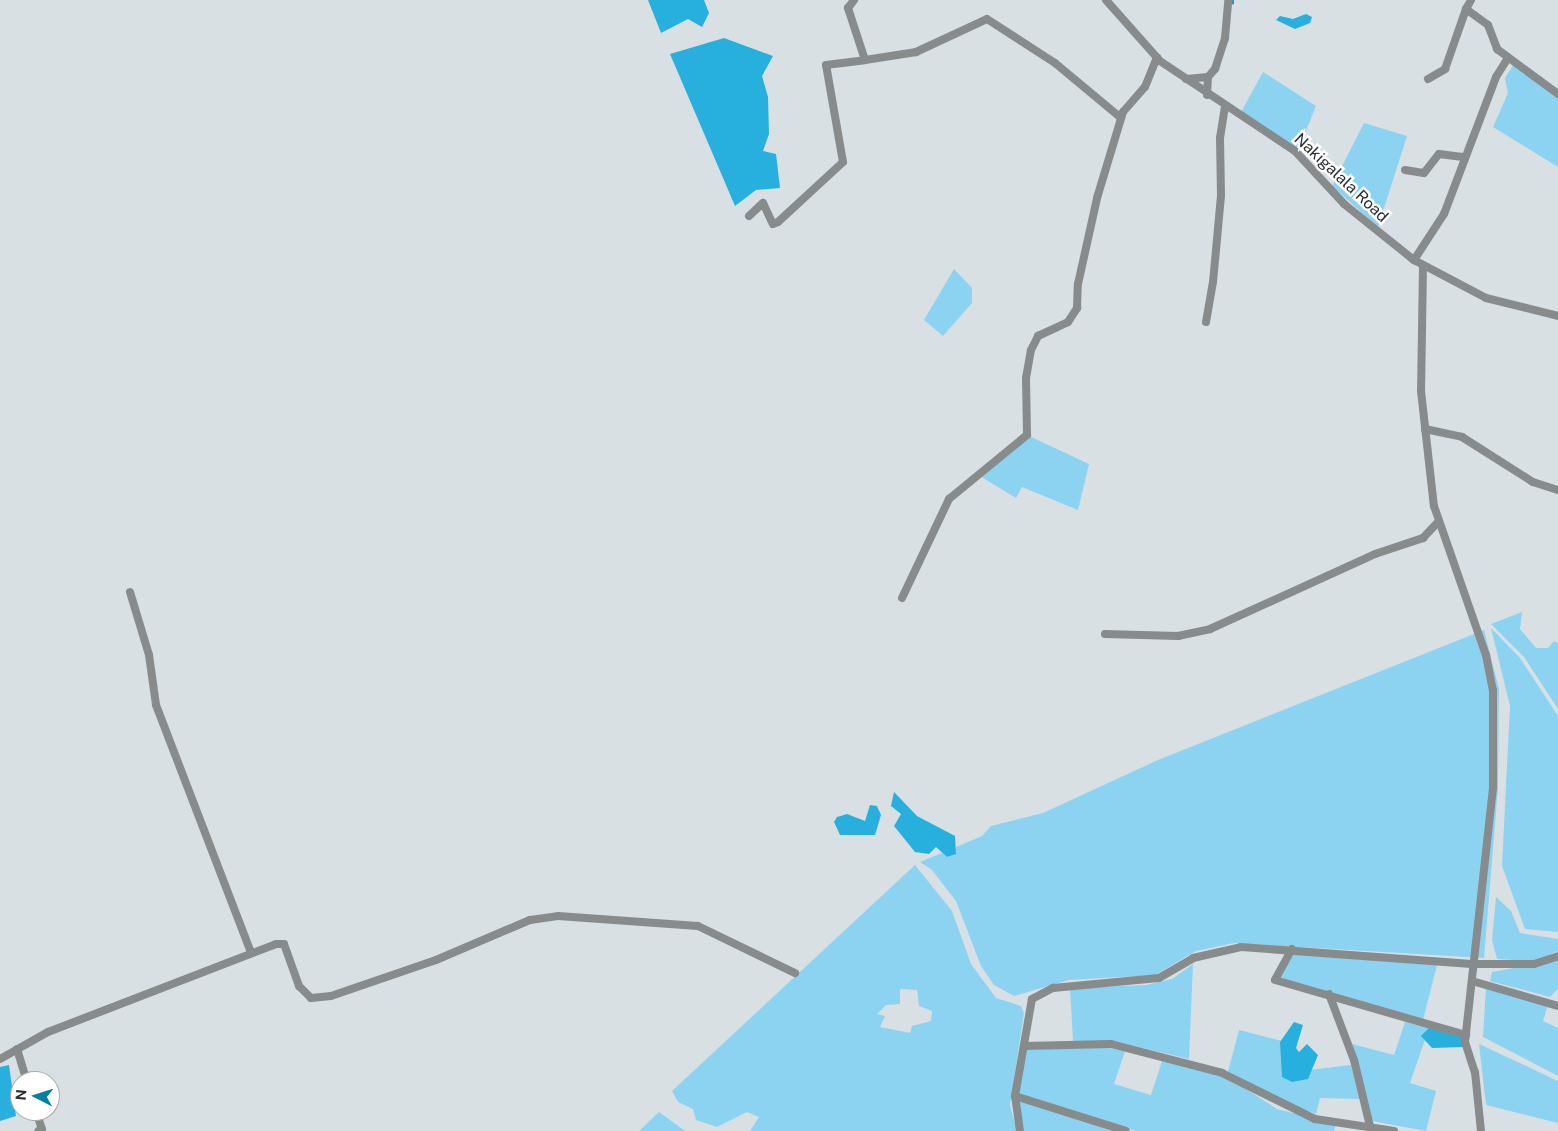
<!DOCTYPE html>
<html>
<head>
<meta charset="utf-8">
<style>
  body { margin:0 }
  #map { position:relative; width:1558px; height:1131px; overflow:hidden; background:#d8e0e4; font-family:"Public Sans",sans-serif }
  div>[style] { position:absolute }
  .green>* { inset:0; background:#8cd3f1 }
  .forest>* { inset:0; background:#27b0de }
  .stream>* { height:2.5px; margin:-1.25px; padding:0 1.25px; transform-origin:1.25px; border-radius:1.25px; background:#3292b6 }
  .street>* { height:8px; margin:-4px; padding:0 4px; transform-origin:4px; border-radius:4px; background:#878b8c }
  span { translate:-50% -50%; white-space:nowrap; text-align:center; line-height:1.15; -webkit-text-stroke:5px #fff; paint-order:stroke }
  .street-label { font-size:16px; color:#2a2d2e }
  .north { position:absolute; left:10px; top:1071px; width:50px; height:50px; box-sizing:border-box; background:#fff; border:1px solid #aaabab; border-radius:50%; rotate:275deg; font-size:14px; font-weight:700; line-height:20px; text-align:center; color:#2a2d2e }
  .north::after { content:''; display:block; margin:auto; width:18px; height:22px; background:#0181a6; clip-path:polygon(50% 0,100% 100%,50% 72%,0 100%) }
</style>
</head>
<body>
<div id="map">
  <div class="green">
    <i style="clip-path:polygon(1515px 62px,1558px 99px,1558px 167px,1493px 127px,1508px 93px,1505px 78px)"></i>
    <i style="clip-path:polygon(1263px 72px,1316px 106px,1298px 150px,1240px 114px)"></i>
    <i style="clip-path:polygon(1364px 123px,1407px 136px,1378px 227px,1332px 186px)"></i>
    <i style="clip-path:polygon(954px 269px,972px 288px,972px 303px,943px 336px,924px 320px)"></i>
    <i style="clip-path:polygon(1029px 436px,1089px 464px,1078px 510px,1022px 487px,1016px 498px,980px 476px)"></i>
    <i style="clip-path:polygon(1522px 612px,1520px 629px,1536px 648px,1548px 648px,1554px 641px,1558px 643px,1558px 709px,1524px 657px,1491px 624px)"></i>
    <i style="clip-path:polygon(1491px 628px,1520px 658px,1558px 716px,1558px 932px,1525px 929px,1502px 866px,1510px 706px)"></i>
    <i style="clip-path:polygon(1484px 630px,1499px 689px,1498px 788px,1484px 958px,1234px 943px,1196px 951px,1155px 975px,1069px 980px,1014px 996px,994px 985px,981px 966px,956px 901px,932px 870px,920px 862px,942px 853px,947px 857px,955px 854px,956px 847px,982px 836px,991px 826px,1043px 813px,1158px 760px)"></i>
    <i style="clip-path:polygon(evenodd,915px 865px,952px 911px,971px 964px,996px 998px,1021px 1006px,1024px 1013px,1010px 1105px,1017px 1131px,750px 1131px,759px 1117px,747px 1112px,717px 1127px,696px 1120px,693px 1109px,678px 1102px,672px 1091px,915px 865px,900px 989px,917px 990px,919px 1006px,932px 1011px,931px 1021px,912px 1026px,910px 1033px,880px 1027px,885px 1016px,877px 1014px,886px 1005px,900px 1004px,900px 989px)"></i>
    <i style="clip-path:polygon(1496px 897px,1511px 911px,1520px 933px,1558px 939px,1558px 951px,1535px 961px,1497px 959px,1492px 940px)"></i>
    <i style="clip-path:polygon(1295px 953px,1437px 965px,1423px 1020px,1279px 978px)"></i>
    <i style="clip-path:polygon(1558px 960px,1558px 989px,1550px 997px,1490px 981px,1492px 972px)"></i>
    <i style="clip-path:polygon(1193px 964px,1189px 1059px,1117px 1042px,1073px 1041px,1070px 988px,1146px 985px,1172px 979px)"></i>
    <i style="clip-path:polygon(1486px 988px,1548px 1005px,1543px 1021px,1558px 1028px,1558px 1076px,1483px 1037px)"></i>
    <i style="clip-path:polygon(1405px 1022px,1429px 1028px,1410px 1083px,1436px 1091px,1426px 1131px,1372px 1121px,1352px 1044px,1394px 1055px)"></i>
    <i style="clip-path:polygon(1239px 1030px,1286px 1042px,1282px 1077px,1308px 1079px,1309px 1070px,1351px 1065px,1360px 1099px,1320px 1098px,1316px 1114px,1260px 1093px,1228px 1072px)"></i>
    <i style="clip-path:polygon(1479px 1044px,1558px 1081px,1558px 1123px,1486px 1105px)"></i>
    <i style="clip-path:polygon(1104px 1047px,1125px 1051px,1114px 1084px,1151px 1095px,1162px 1061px,1199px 1068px,1234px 1081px,1277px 1109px,1336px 1124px,1334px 1131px,1136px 1131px,1019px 1094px,1026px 1049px)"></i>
    <i style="clip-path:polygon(1018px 1099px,1048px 1109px,1112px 1131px,1023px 1131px)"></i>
    <i style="clip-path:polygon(659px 1112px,685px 1131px,639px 1131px)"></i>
  </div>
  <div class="forest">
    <i style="clip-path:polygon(648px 0,704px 0,709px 13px,702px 27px,688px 19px,661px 33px)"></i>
    <i style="clip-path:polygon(1306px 14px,1312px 17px,1310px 23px,1295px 29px,1276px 20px,1280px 16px,1293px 19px)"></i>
    <i style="clip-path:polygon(724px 38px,773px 56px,762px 76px,768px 97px,769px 134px,763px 151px,776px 154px,780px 188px,756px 190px,735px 206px,670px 54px)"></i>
    <i style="clip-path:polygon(894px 792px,917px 816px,955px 836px,956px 854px,947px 857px,936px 847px,929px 854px,915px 852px,894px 826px,901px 814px,891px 806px)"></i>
    <i style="clip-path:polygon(870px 805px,877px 806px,881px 815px,875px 835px,840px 835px,834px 822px,837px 817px,847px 814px,865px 821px)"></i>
    <i style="clip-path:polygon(1294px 1022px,1303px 1025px,1296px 1048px,1299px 1052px,1307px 1044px,1318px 1055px,1308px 1079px,1292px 1082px,1282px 1077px,1280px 1042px)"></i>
    <i style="clip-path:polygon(1429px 1028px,1465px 1038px,1464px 1047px,1432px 1048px,1421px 1036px)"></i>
    <i style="clip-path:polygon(9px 1065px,16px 1116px,0 1121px,0 1067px)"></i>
  </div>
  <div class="stream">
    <i style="left:1232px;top:3px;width:3px;rotate:-90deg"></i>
  </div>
  <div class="street">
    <i style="left:1106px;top:0;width:81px;rotate:48.5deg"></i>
    <i style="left:1160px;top:61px;width:162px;rotate:33.7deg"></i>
    <i style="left:1295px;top:151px;width:72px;rotate:47.2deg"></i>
    <i style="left:1344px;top:204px;width:90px;rotate:38.7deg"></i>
    <i style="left:1414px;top:260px;width:81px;rotate:27.8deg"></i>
    <i style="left:1486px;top:298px;width:74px;rotate:14deg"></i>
    <i style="left:1471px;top:0;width:10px;rotate:119deg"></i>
    <i style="left:1466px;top:9px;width:27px;rotate:36deg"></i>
    <i style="left:1488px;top:25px;width:26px;rotate:69deg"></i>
    <i style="left:1497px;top:49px;width:76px;rotate:36.4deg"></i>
    <i style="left:865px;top:60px;width:52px;rotate:-8.9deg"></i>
    <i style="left:916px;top:52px;width:78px;rotate:-24.9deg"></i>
    <i style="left:987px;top:19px;width:81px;rotate:32.9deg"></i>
    <i style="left:1055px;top:63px;width:86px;rotate:39.8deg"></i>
    <i style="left:1186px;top:79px;width:22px;rotate:-5deg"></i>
    <i style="left:1208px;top:77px;width:11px;rotate:-49deg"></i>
    <i style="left:1215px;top:69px;width:33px;rotate:-72deg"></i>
    <i style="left:1225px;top:38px;width:38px;rotate:-85deg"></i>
    <i style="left:1428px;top:79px;width:20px;rotate:-30deg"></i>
    <i style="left:1445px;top:69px;width:64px;rotate:-70.7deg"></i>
    <i style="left:1207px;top:95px;width:18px;rotate:-87deg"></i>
    <i style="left:1405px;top:170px;width:19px;rotate:9deg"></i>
    <i style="left:1424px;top:173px;width:24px;rotate:-52deg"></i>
    <i style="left:1439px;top:154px;width:26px;rotate:7deg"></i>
    <i style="left:749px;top:216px;width:19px;rotate:-43deg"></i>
    <i style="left:763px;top:203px;width:23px;rotate:65deg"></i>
    <i style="left:773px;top:224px;width:5px;rotate:-22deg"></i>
    <i style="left:778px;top:222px;width:88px;rotate:-42.7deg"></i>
    <i style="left:843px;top:162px;width:98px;rotate:-99.9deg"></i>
    <i style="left:826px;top:65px;width:39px;rotate:-7deg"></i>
    <i style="left:865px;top:60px;width:55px;rotate:-108.1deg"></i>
    <i style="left:848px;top:8px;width:10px;rotate:-53deg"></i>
    <i style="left:1414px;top:260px;width:55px;rotate:-56.9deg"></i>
    <i style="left:1444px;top:214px;width:147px;rotate:-69.2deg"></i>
    <i style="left:1496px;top:77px;width:22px;rotate:-58deg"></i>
    <i style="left:1423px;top:266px;width:125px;rotate:90.9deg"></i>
    <i style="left:1421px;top:391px;width:116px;rotate:83.6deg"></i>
    <i style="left:1434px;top:506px;width:158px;rotate:70.8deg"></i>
    <i style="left:1486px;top:655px;width:36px;rotate:79deg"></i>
    <i style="left:1493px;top:690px;width:98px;rotate:90deg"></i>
    <i style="left:1493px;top:788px;width:256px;rotate:96.3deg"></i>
    <i style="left:1465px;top:1042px;width:32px;rotate:72deg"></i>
    <i style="left:1475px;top:1072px;width:59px;rotate:84.2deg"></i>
    <i style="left:1206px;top:322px;width:41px;rotate:-80.1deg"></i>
    <i style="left:1213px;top:282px;width:87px;rotate:-84.7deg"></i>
    <i style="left:1221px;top:195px;width:57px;rotate:-91deg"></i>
    <i style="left:1220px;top:138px;width:31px;rotate:-81deg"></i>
    <i style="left:1425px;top:429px;width:38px;rotate:12deg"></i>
    <i style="left:1462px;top:437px;width:84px;rotate:32.4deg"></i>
    <i style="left:1533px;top:482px;width:26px;rotate:18deg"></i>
    <i style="left:130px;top:592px;width:66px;rotate:73.2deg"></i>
    <i style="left:149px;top:655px;width:50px;rotate:82deg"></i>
    <i style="left:156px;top:705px;width:266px;rotate:69deg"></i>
    <i style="left:902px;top:598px;width:110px;rotate:-64.6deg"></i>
    <i style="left:949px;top:499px;width:101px;rotate:-39.4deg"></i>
    <i style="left:1027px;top:435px;width:57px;rotate:-91deg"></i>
    <i style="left:1026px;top:378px;width:28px;rotate:-80deg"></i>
    <i style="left:1031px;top:350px;width:16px;rotate:-63deg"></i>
    <i style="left:1038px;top:336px;width:33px;rotate:-25deg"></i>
    <i style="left:1068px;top:322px;width:17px;rotate:-57deg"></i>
    <i style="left:1077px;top:308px;width:24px;rotate:-88deg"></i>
    <i style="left:1078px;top:284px;width:88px;rotate:-77.5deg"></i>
    <i style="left:1097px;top:198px;width:90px;rotate:-73.2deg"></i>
    <i style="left:1123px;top:112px;width:33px;rotate:-49deg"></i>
    <i style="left:1145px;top:87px;width:32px;rotate:-68deg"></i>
    <i style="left:1105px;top:634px;width:73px;rotate:1.6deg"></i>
    <i style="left:1178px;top:636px;width:33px;rotate:-12deg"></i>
    <i style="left:1210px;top:629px;width:181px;rotate:-24.4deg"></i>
    <i style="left:1375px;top:554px;width:51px;rotate:-18.4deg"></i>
    <i style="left:1423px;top:538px;width:22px;rotate:-47deg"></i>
    <i style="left:1292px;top:949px;width:35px;rotate:119deg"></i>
    <i style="left:1275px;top:980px;width:199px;rotate:16.1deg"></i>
    <i style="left:1472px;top:981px;width:90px;rotate:16.2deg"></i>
    <i style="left:1329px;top:994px;width:71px;rotate:69.3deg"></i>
    <i style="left:1354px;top:1060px;width:68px;rotate:76.4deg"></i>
    <i style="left:1024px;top:1046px;width:87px;rotate:-1.3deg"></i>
    <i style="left:1111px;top:1044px;width:115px;rotate:14.6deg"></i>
    <i style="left:1222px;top:1073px;width:104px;rotate:26.3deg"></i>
    <i style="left:1315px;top:1119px;width:80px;rotate:8.6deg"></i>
    <i style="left:17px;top:1049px;width:34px;rotate:73deg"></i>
    <i style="left:0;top:1059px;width:55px;rotate:-29.4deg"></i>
    <i style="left:48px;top:1032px;width:244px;rotate:-21.1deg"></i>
    <i style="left:276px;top:944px;width:8px"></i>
    <i style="left:284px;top:944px;width:45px;rotate:70.3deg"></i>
    <i style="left:299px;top:986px;width:17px;rotate:45deg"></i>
    <i style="left:311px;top:998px;width:20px;rotate:-6deg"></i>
    <i style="left:331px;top:996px;width:111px;rotate:-18.9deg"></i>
    <i style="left:436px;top:960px;width:102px;rotate:-23.1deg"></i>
    <i style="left:530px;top:920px;width:28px;rotate:-8deg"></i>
    <i style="left:558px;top:916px;width:140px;rotate:4.1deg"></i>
    <i style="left:698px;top:926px;width:108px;rotate:25.9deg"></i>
    <i style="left:1015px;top:1096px;width:116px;rotate:17.5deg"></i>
    <i style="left:36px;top:1111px;width:19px;rotate:72deg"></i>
    <i style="left:42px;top:1129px;width:4px;rotate:153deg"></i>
    <i style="left:1020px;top:1131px;width:35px;rotate:-98deg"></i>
    <i style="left:1015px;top:1096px;width:98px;rotate:-80.1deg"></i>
    <i style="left:1032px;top:999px;width:24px;rotate:-28deg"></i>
    <i style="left:1053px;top:988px;width:106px;rotate:-5.4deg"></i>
    <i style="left:1159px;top:978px;width:39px;rotate:-30deg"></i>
    <i style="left:1193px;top:958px;width:49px;rotate:-12.9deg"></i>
    <i style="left:1241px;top:947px;width:231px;rotate:4.2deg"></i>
    <i style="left:1471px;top:964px;width:63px"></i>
    <i style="left:1534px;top:964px;width:25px;rotate:-18deg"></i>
  </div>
  <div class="street-label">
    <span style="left:1341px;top:178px;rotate:43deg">Nakigalala Road</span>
  </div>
  <div class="north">N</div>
</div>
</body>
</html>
